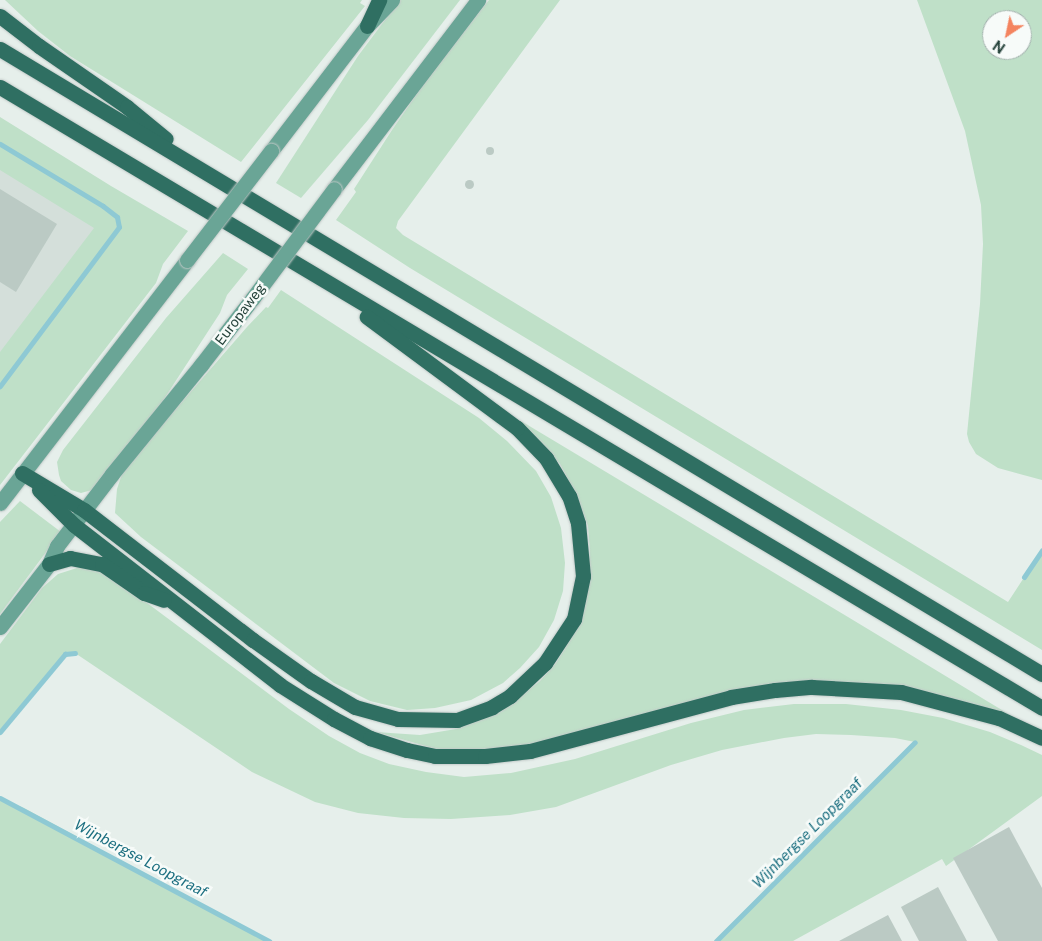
<!DOCTYPE html>
<html>
<head>
<meta charset="utf-8">
<style>
  body { margin:0 }
  #map { position:relative; width:1042px; height:941px; overflow:hidden; background:#e6efeb; font-family:"Public Sans",sans-serif }
  div>[style] { position:absolute }
  .built>* { inset:0; background:#d4dfda }
  .green>* { inset:0; background:#bfe0c8 }
  .stream>* { height:5px; margin:-2.5px; padding:0 2.5px; transform-origin:2.5px; border-radius:2.5px; background:#8ec9d4 }
  .building>* { inset:0; background:#bbcac4 }
  .round { border-radius:50% }
  .roads { filter:drop-shadow(0 0 1px #c2cac8) drop-shadow(0 0 1px #c2cac8) }
  .major>* { height:15px; margin:-7.5px; padding:0 7.5px; transform-origin:7.5px; border-radius:7.5px; background:#6aa596 }
  .highway>* { height:15px; margin:-7.5px; padding:0 7.5px; transform-origin:7.5px; border-radius:7.5px; background:#2f6f62 }
  .bridges { filter:drop-shadow(0 0 1px #c2cac8) drop-shadow(0 0 1px #c2cac8) }
  .major-bridge>* { height:15px; margin:-7.5px; padding:0 7.5px; transform-origin:7.5px; border-radius:7.5px; background:#6aa596 }
  span { translate:-50% -50%; white-space:nowrap; text-align:center; line-height:1.15; -webkit-text-stroke:5px #f7fbf9; paint-order:stroke }
  .street-label { font-size:14px; color:#24423a }
  .water-label { font-size:15px; color:#1c6f80; font-style:italic }
  .north { position:absolute; left:982px; top:10px; width:50px; height:50px; box-sizing:border-box; background:#f7fbf9; border:1px solid #a3b1ad; border-radius:50%; rotate:214deg; font-size:14px; font-weight:700; line-height:20px; text-align:center; color:#24423a }
  .north::after { content:''; display:block; margin:auto; width:18px; height:22px; background:#f4845f; clip-path:polygon(50% 0,100% 100%,50% 72%,0 100%) }
</style>
</head>
<body>
<div id="map">
  <div class="built">
    <i style="clip-path:polygon(0 147px,124px 217px,0 394px)"></i>
  </div>
  <div class="green">
    <i style="clip-path:polygon(5px 0,362px 0,360px 3px,365px 6px,241px 162px,70px 56px,38px 31px)"></i>
    <i style="clip-path:polygon(400px 0,460px 0,368px 120px,301px 198px,276px 183px,358px 56px)"></i>
    <i style="clip-path:polygon(489px 0,560px 0,398px 221px,396px 228px,403px 235px,1008px 602px,1042px 550px,1042px 650px,410px 268px,336px 220px,356px 192px,354px 189px,392px 130px,430px 75px)"></i>
    <i style="clip-path:polygon(evenodd,917px 0,1042px 0,1042px 480px,998px 468px,976px 454px,969px 442px,967px 434px,980px 304px,983px 244px,981px 205px,965px 131px,917px 0,992px 20px,1022px 20px,1022px 50px,992px 50px,992px 20px)"></i>
    <i style="clip-path:polygon(0 117px,111px 186px,188px 231px,163px 264px,156px 283px,0 485px,0 352px,94px 228px,0 170px)"></i>
    <i style="clip-path:polygon(223px 253px,248px 269px,227px 295px,220px 313px,162px 402px,92px 490px,81px 493px,71px 490px,61px 481px,59px 475px,57px 462px,63px 450px,166px 318px)"></i>
    <i style="clip-path:polygon(281px 290px,479px 418px,507px 441px,536px 471px,551px 497px,561px 528px,565px 563px,563px 591px,554px 620px,539px 647px,520px 668px,503px 683px,471px 700px,435px 708px,407px 710px,370px 701px,334px 683px,141px 537px,115px 513px,117px 489px,121px 477px,129px 463px,247px 327px,266px 307px,268px 308px)"></i>
    <i style="clip-path:polygon(521px 421px,848px 617px,1020px 721px,828px 682px,515px 747px,469px 751px,440px 750px,376px 732px,420px 735px,456px 729px,502px 711px,540px 681px,556px 663px,574px 634px,588px 577px,590px 551px,588px 526px,577px 496px,560px 464px,538px 440px,522px 426px)"></i>
    <i style="clip-path:polygon(20px 501px,61px 532px,0 614px,0 522px)"></i>
    <i style="clip-path:polygon(77px 568px,89px 568px,103px 573px,119px 582px,289px 709px,329px 736px,360px 753px,389px 764px,426px 772px,464px 777px,511px 773px,575px 759px,691px 723px,744px 710px,794px 704px,846px 704px,901px 710px,943px 718px,990px 732px,1021px 745px,1042px 755px,1042px 796px,946px 866px,942px 859px,793px 941px,716px 941px,915px 742px,895px 738px,851px 735px,816px 734px,784px 738px,722px 750px,671px 765px,556px 807px,510px 815px,451px 819px,404px 818px,358px 813px,315px 802px,252px 772px,75px 653px,65px 654px,0 732px,0 644px,42px 588px,58px 574px)"></i>
    <i style="clip-path:polygon(0 798px,24px 808px,269px 941px,0 941px)"></i>
  </div>
  <div class="stream">
    <i style="left:0;top:144px;width:120px;rotate:31deg"></i>
    <i style="left:103px;top:206px;width:18px;rotate:38deg"></i>
    <i style="left:117px;top:217px;width:10px;rotate:79deg"></i>
    <i style="left:119px;top:227px;width:199px;rotate:126.8deg"></i>
    <i style="left:1024px;top:577px;width:32px;rotate:-56deg"></i>
    <i style="left:0;top:732px;width:102px;rotate:-50.2deg"></i>
    <i style="left:65px;top:654px;width:10px;rotate:-6deg"></i>
    <i style="left:0;top:798px;width:305px;rotate:28deg"></i>
    <i style="left:716px;top:941px;width:281px;rotate:-45deg"></i>
  </div>
  <div class="building">
    <i class="round" style="left:486px;top:147px;width:8px;height:8px"></i>
    <i class="round" style="left:464.5px;top:179.5px;width:9px;height:9px"></i>
    <i style="clip-path:polygon(0 189px,57px 224px,16px 292px,0 282px)"></i>
    <i style="clip-path:polygon(1009px 827px,1042px 888px,1042px 941px,998px 941px,953px 858px)"></i>
    <i style="clip-path:polygon(938px 887px,967px 941px,919px 941px,901px 907px)"></i>
    <i style="clip-path:polygon(888px 915px,902px 941px,839px 941px)"></i>
  </div>
  <div class="roads">
    <div class="major">
      <i style="left:271px;top:151px;width:158px;rotate:-52.5deg"></i>
      <i style="left:367px;top:26px;width:36px;rotate:-46deg"></i>
      <i style="left:334px;top:189px;width:238px;rotate:-52.7deg"></i>
      <i style="left:0;top:503px;width:307px;rotate:-52.4deg"></i>
      <i style="left:0;top:627px;width:80px;rotate:-52.1deg"></i>
      <i style="left:49px;top:564px;width:20px;rotate:-66deg"></i>
      <i style="left:57px;top:546px;width:91px;rotate:-52.6deg"></i>
      <i style="left:112px;top:474px;width:141px;rotate:-50.8deg"></i>
      <i style="left:201px;top:365px;width:83px;rotate:-52.3deg"></i>
    </div>
    <div class="highway">
      <i style="left:0;top:16px;width:49px;rotate:37.6deg"></i>
      <i style="left:39px;top:46px;width:107px;rotate:34.7deg"></i>
      <i style="left:127px;top:107px;width:50px;rotate:39.4deg"></i>
      <i style="left:367px;top:26px;width:29px;rotate:-65deg"></i>
      <i style="left:0;top:49px;width:1215px;rotate:30.96deg"></i>
      <i style="left:0;top:87px;width:1213px;rotate:30.79deg"></i>
      <i style="left:22px;top:473px;width:72px;rotate:30.8deg"></i>
      <i style="left:84px;top:510px;width:213px;rotate:37.6deg"></i>
      <i style="left:253px;top:640px;width:71px;rotate:35.3deg"></i>
      <i style="left:311px;top:681px;width:51px;rotate:30.6deg"></i>
      <i style="left:355px;top:707px;width:45px;rotate:15.6deg"></i>
      <i style="left:398px;top:719px;width:59px;rotate:1deg"></i>
      <i style="left:457px;top:720px;width:37px;rotate:-20deg"></i>
      <i style="left:492px;top:707px;width:21px;rotate:-31deg"></i>
      <i style="left:510px;top:696px;width:48px;rotate:-43.3deg"></i>
      <i style="left:545px;top:663px;width:53px;rotate:-56.6deg"></i>
      <i style="left:574px;top:619px;width:44px;rotate:-78.2deg"></i>
      <i style="left:583px;top:576px;width:53px;rotate:-95.4deg"></i>
      <i style="left:578px;top:523px;width:28px;rotate:-108deg"></i>
      <i style="left:569px;top:496px;width:44px;rotate:-121.2deg"></i>
      <i style="left:546px;top:458px;width:42px;rotate:-134deg"></i>
      <i style="left:517px;top:428px;width:187px;rotate:-143.5deg"></i>
      <i style="left:39px;top:490px;width:49px;rotate:45deg"></i>
      <i style="left:74px;top:525px;width:261px;rotate:37.8deg"></i>
      <i style="left:280px;top:685px;width:64px;rotate:32.2deg"></i>
      <i style="left:334px;top:719px;width:41px;rotate:27.8deg"></i>
      <i style="left:370px;top:738px;width:39px;rotate:18deg"></i>
      <i style="left:407px;top:750px;width:29px;rotate:12deg"></i>
      <i style="left:435px;top:756px;width:50px"></i>
      <i style="left:485px;top:756px;width:45px;rotate:-6.3deg"></i>
      <i style="left:530px;top:751px;width:208px;rotate:-15deg"></i>
      <i style="left:731px;top:697px;width:45px;rotate:-9deg"></i>
      <i style="left:775px;top:690px;width:37px;rotate:-5deg"></i>
      <i style="left:812px;top:687px;width:89px;rotate:3.2deg"></i>
      <i style="left:901px;top:692px;width:101px;rotate:14.9deg"></i>
      <i style="left:999px;top:718px;width:47px;rotate:24.9deg"></i>
      <i style="left:49px;top:564px;width:22px;rotate:-16deg"></i>
      <i style="left:70px;top:558px;width:33px;rotate:11deg"></i>
      <i style="left:102px;top:564px;width:51px;rotate:34.6deg"></i>
      <i style="left:144px;top:593px;width:21px;rotate:19deg"></i>
    </div>
  </div>
  <div class="bridges">
    <div class="major-bridge">
      <i style="left:187px;top:260px;width:138px;rotate:-52.4deg"></i>
      <i style="left:252px;top:299px;width:137px;rotate:-53.3deg"></i>
    </div>
  </div>
  <div class="street-label">
    <span style="left:240px;top:314px;rotate:-53deg">Europaweg</span>
  </div>
  <div class="water-label">
    <span style="left:807px;top:833px;rotate:-45deg">Wijnbergse Loopgraaf</span>
    <span style="left:141px;top:858px;rotate:28deg">Wijnbergse Loopgraaf</span>
  </div>
  <div class="north">N</div>
</div>
</body>
</html>
